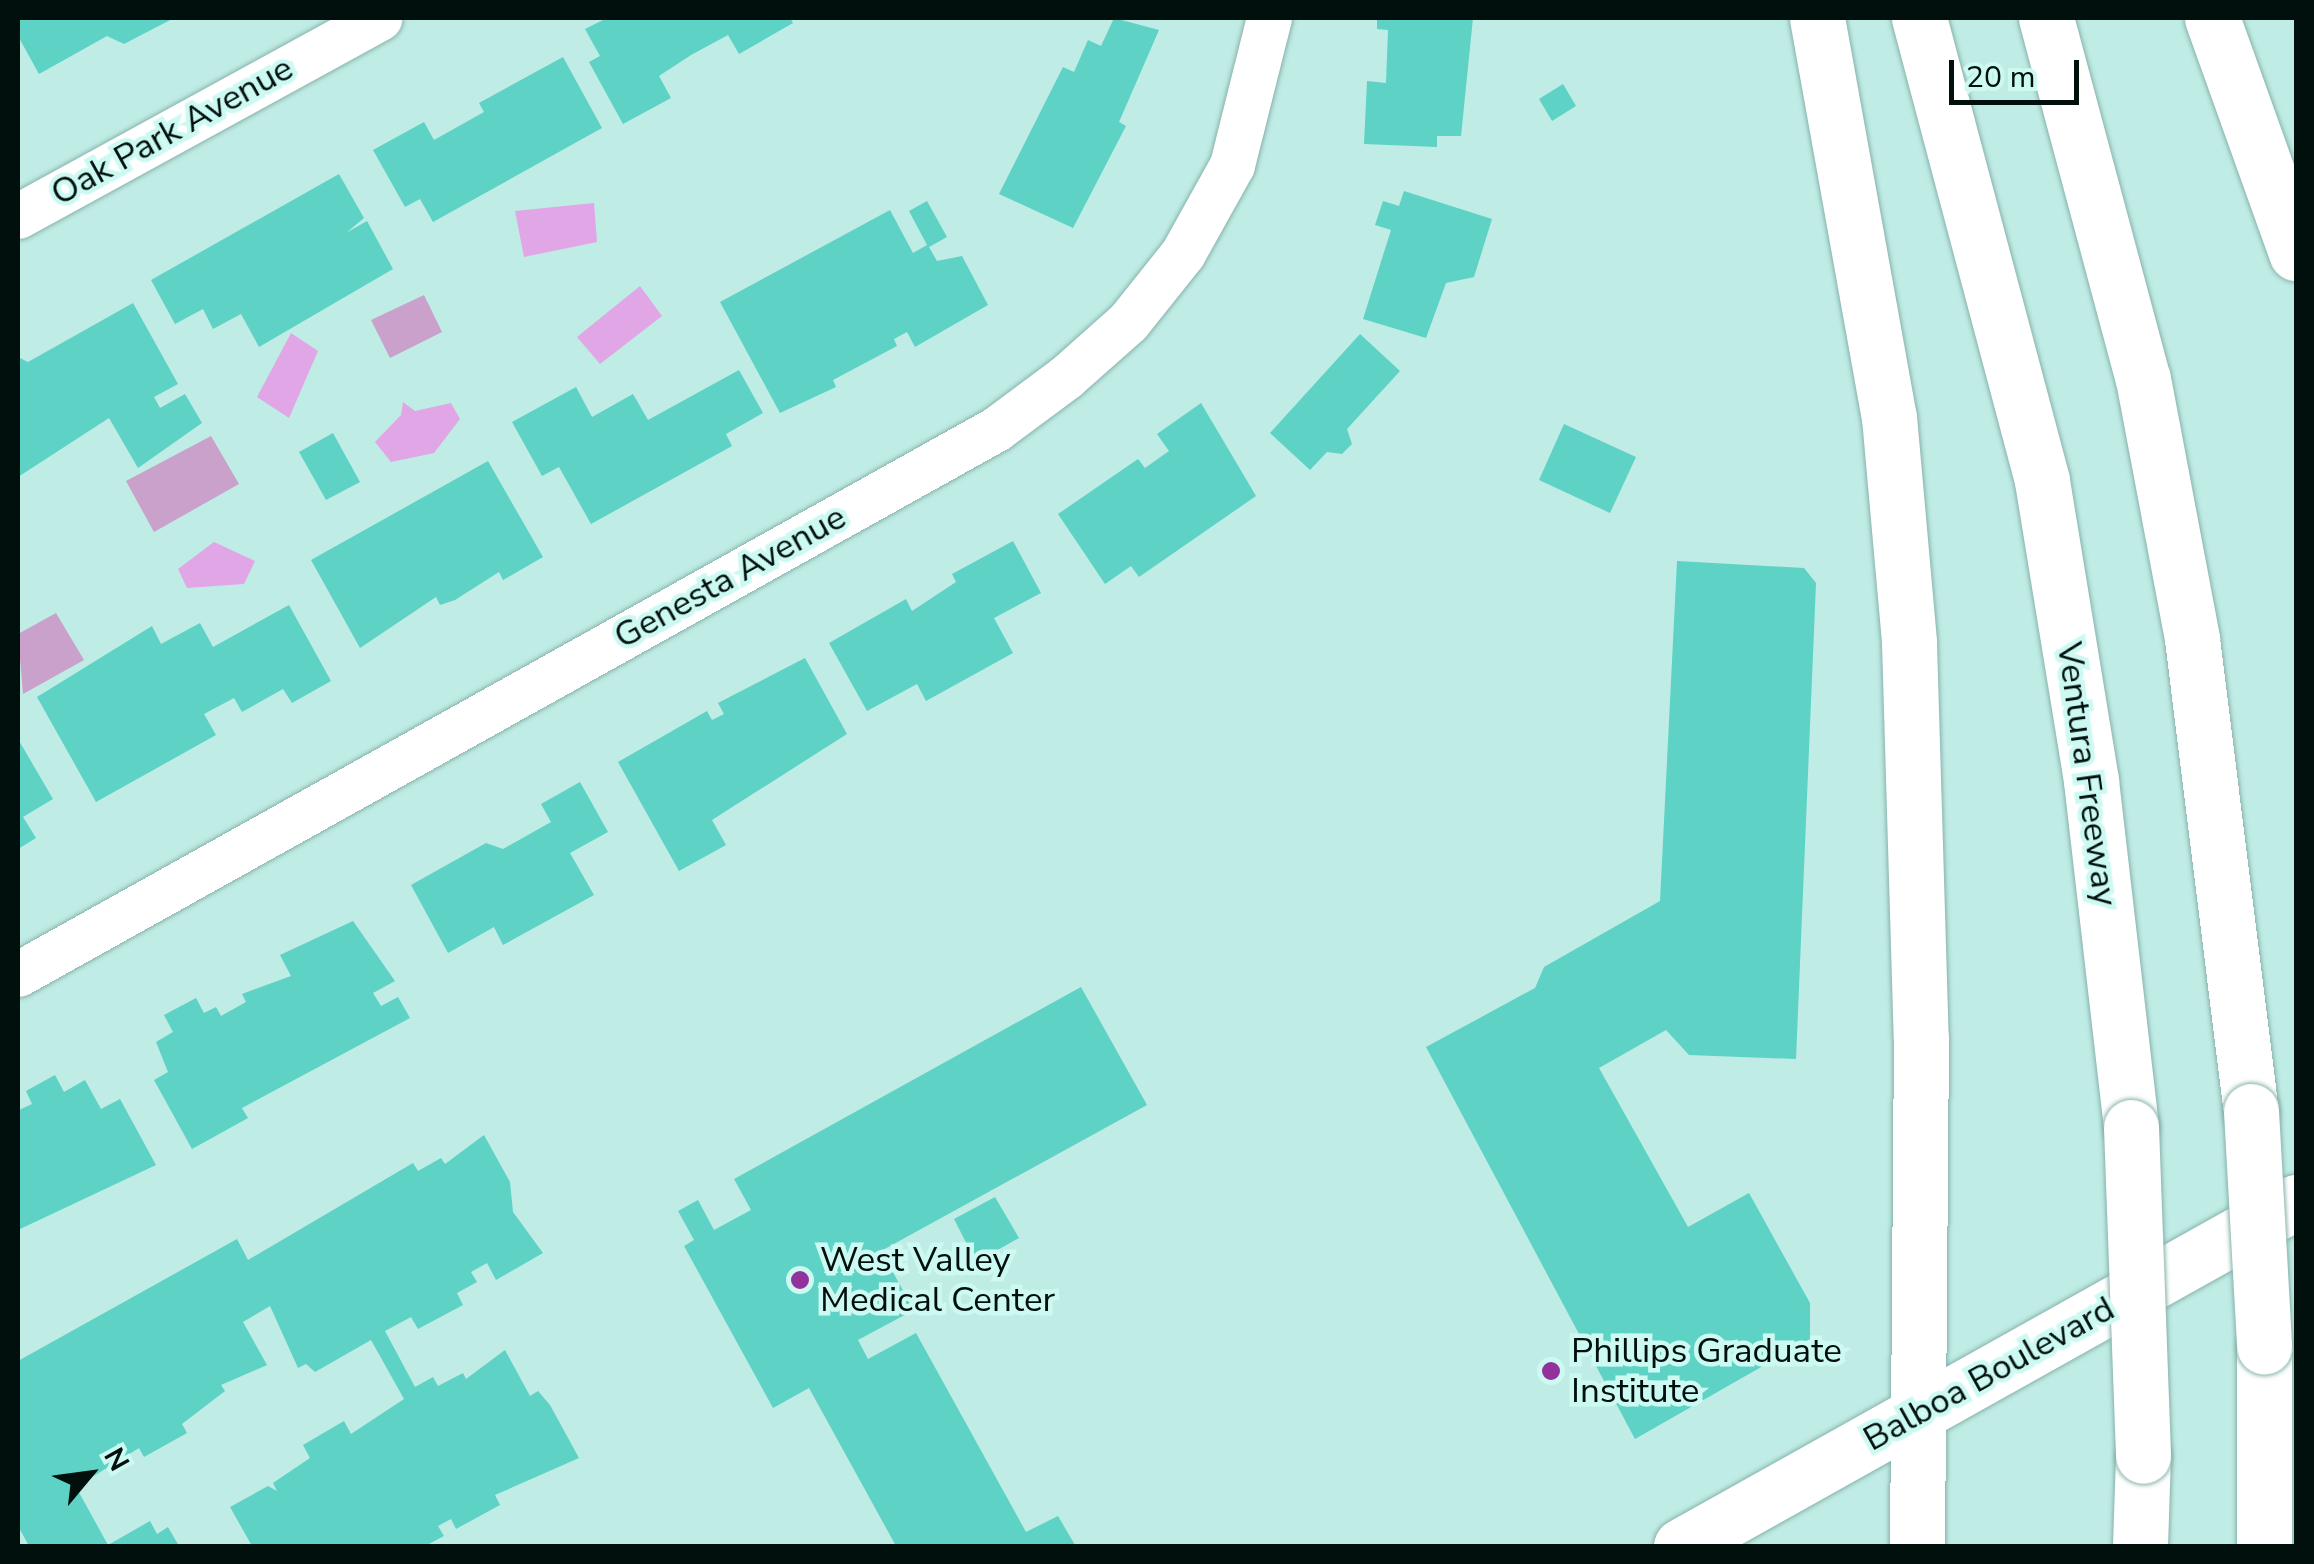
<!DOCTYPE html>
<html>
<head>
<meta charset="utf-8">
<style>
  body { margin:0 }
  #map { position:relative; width:2314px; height:1564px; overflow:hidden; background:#bfece5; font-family:"Nunito Sans",sans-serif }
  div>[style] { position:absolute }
  .green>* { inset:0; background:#c9a1cb }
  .water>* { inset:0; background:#e1a6e5 }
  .building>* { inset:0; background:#5dd2c5 }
  .roads { filter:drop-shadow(0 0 2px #87b2ab) drop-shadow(0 0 2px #87b2ab) }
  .minor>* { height:45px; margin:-22.5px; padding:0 22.5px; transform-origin:22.5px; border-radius:22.5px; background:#fff }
  .major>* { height:55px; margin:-27.5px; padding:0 27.5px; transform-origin:27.5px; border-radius:27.5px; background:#fff }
  .highway>* { height:55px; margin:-27.5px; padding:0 27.5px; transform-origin:27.5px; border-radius:27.5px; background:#fff }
  .bridges { filter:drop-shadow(0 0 2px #87b2ab) drop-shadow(0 0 2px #87b2ab) }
  .highway-bridge>* { height:55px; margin:-27.5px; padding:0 27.5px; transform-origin:27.5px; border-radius:27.5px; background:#fff }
  .dots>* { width:28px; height:28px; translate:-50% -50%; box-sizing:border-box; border:5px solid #ccf9f2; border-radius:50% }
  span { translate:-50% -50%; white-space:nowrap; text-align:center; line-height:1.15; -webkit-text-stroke:9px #ccf9f2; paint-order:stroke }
  .street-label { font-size:35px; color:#010f0d }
  .poi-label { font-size:35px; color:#010f0d }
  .left { translate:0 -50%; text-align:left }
  .frame { position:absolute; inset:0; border:20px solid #010f0d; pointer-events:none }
  .north { position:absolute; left:40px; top:1424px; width:100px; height:100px; -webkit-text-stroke:8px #ccf9f2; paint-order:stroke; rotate:61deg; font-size:28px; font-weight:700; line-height:40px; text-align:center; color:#010f0d }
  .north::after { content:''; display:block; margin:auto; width:35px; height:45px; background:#010f0d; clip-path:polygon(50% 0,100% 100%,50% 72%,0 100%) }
  .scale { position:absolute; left:1949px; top:60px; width:130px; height:45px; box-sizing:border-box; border:5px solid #010f0d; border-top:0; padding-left:12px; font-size:30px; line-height:35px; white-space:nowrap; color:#010f0d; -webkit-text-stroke:8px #ccf9f2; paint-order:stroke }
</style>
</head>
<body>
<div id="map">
  <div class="green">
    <i style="clip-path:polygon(424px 295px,442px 332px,390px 358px,371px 320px)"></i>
    <i style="clip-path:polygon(211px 436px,239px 484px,154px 532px,126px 481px)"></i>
    <i style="clip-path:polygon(56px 613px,84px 660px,23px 694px,18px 634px)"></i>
  </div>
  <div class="water">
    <i style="clip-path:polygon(594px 203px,597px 242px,524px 257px,515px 211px)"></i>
    <i style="clip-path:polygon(640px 286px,662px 316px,600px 364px,577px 337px)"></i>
    <i style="clip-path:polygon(291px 333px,318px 351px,289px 418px,257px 397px)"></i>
    <i style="clip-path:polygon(403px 402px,415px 411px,451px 403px,460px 419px,434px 453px,391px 462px,375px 442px,401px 415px)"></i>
    <i style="clip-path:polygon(214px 542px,255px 561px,244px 584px,187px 588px,178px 569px)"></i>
  </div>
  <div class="building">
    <i style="clip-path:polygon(18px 18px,174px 18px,124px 44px,107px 36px,39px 74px,18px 36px)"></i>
    <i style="clip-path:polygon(607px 18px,790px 18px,793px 23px,739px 54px,728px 35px,691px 55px,659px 76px,671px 98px,623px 124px,589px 62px,600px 56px,585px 29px)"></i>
    <i style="clip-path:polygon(1114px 18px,1159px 30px,1119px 122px,1126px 126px,1073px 228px,999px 194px,1063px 67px,1074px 72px,1088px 40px,1101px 46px)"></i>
    <i style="clip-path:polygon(1377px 18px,1473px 18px,1461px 136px,1437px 136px,1437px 147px,1364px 144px,1367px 81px,1386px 83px,1388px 30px,1377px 29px)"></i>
    <i style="clip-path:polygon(563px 57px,602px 128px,433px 222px,420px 199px,405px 207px,373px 150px,424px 122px,434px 140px,484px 112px,479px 103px)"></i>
    <i style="clip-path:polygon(1563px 84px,1576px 106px,1552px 121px,1539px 99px)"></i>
    <i style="clip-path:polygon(339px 174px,364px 218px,346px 233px,367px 221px,393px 269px,259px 347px,241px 314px,213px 329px,203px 309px,175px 324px,151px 280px)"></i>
    <i style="clip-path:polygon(1404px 191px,1492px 219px,1474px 277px,1446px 283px,1426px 338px,1363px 319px,1391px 230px,1375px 225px,1383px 201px,1399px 206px)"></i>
    <i style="clip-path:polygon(927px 201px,947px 237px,929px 247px,937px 261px,962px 256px,988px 305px,915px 347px,907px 332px,894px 339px,897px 346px,833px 380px,836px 387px,780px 413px,720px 302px,890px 210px,913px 253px,927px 245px,909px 211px)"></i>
    <i style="clip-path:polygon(133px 303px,178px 384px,154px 397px,160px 408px,185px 394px,202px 423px,138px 468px,109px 418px,18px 477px,18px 357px,28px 362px)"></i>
    <i style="clip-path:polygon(1360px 334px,1400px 371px,1347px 429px,1352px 444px,1342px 454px,1327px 452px,1310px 470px,1270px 433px)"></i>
    <i style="clip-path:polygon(739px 370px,763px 413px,726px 434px,732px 446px,591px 524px,559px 467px,542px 476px,512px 422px,576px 387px,592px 417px,633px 394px,648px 420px)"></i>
    <i style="clip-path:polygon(1201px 403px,1256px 496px,1139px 577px,1131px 566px,1105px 584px,1058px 514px,1138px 459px,1145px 468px,1169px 451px,1157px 434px)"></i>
    <i style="clip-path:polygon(1564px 424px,1636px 457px,1610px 513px,1539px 480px)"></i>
    <i style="clip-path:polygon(333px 433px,360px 482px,326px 500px,299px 452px)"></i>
    <i style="clip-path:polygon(488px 461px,543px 557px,503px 580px,499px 572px,455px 600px,440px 605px,436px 597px,360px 648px,311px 560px)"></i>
    <i style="clip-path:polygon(1013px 541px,1041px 593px,994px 618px,1013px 653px,926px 701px,917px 684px,867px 711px,829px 643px,906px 599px,912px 611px,956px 582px,952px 574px)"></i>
    <i style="clip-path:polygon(1677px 561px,1804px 568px,1816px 583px,1796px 1059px,1689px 1055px,1666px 1030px,1599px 1068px,1688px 1227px,1749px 1193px,1810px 1303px,1810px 1339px,1635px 1439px,1426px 1047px,1535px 988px,1544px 967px,1660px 901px)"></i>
    <i style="clip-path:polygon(289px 605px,331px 681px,292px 703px,283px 689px,242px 712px,234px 698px,204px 714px,216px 735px,96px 802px,37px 697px,152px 626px,161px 644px,200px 623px,213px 647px)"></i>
    <i style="clip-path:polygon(805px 658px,847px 734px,712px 820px,726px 845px,679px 871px,618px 762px,707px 711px,712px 720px,724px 714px,718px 703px)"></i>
    <i style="clip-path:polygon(18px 739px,53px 799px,23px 817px,36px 838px,18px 849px)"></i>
    <i style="clip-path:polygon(580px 782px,608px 832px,570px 853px,594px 895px,503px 945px,494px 927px,448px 953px,411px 885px,486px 843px,503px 849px,551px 822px,541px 804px)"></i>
    <i style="clip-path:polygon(353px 921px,395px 981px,373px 993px,381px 1006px,398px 997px,410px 1018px,242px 1108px,248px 1118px,192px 1149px,154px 1080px,168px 1072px,156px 1042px,173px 1032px,164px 1015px,196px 998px,204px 1013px,216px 1007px,221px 1016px,246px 1002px,242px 994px,291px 976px,280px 955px)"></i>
    <i style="clip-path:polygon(1081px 987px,1147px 1105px,881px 1251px,914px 1310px,858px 1340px,868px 1359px,916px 1333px,1026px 1532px,1058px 1516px,1075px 1545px,896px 1546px,809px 1388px,773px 1408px,684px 1246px,694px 1240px,678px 1211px,698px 1200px,714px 1230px,751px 1210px,734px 1179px)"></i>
    <i style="clip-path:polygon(55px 1075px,64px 1092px,85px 1080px,101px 1109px,120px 1099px,156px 1165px,18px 1230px,19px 1110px,32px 1104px,26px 1091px)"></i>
    <i style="clip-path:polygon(484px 1135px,510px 1182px,513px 1212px,543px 1253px,496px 1280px,487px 1263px,471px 1272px,477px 1282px,457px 1293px,463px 1305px,418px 1329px,411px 1317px,385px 1331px,415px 1387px,433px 1377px,438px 1386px,463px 1373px,466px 1379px,505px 1350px,530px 1396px,538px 1391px,550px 1405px,579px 1458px,495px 1495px,500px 1505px,456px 1529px,451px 1519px,438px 1526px,444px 1536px,425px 1546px,252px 1546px,230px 1507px,268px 1486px,277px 1491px,273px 1483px,310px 1458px,303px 1445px,344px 1421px,351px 1434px,404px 1399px,371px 1340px,315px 1372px,306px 1364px,298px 1368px,270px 1306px,243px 1322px,267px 1365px,221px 1385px,225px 1391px,182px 1424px,187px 1433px,144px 1457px,139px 1448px,76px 1487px,108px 1545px,150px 1521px,157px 1534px,168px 1527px,179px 1546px,29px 1546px,18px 1526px,18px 1361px,237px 1239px,248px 1260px,413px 1163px,418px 1171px,441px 1158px,445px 1164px)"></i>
    <i style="clip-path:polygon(995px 1197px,1019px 1238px,976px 1262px,954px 1219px)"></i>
  </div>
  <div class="roads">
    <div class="minor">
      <i style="left:18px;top:216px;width:412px;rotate:-28.7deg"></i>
      <i style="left:18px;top:974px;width:1120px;rotate:-29.13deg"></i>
      <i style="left:996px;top:429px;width:87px;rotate:-36.6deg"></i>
      <i style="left:1066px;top:377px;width:83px;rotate:-41.6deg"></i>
      <i style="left:1128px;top:322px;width:88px;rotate:-51.4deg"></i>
      <i style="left:1183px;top:253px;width:101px;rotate:-60.9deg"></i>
      <i style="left:1232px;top:165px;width:152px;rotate:-75.9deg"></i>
    </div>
    <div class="major">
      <i style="left:1681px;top:1546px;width:705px;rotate:-29.22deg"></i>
    </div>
    <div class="highway">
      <i style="left:1817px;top:18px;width:405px;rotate:79.8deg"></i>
      <i style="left:1889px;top:417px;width:227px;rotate:84.9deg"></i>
      <i style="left:1909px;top:643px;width:395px;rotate:88.3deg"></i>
      <i style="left:1921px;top:1038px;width:508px;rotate:90.45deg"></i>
      <i style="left:1919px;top:18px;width:479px;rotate:75.1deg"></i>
      <i style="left:2042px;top:481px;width:304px;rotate:80.7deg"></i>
      <i style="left:2091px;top:781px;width:348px;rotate:83.4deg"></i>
      <i style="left:2046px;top:18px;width:374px;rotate:75deg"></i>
      <i style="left:2143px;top:379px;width:265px;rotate:79.3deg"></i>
      <i style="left:2192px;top:639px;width:476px;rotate:82.9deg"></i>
      <i style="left:2212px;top:18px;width:250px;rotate:70.3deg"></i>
      <i style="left:2140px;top:1546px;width:90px;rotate:-88.1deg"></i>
      <i style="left:2264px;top:1546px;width:199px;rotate:-90deg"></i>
    </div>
  </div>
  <div class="bridges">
    <div class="highway-bridge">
      <i style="left:2251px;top:1111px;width:236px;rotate:86.8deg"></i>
      <i style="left:2131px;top:1127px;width:329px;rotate:87.9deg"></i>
    </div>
  </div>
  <div class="dots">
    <i style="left:800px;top:1280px;background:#93329b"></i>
    <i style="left:1551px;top:1371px;background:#93329b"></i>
  </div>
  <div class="street-label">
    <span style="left:172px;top:131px;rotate:-29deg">Oak Park Avenue</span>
    <span style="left:730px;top:577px;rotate:-29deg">Genesta Avenue</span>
    <span style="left:2087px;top:774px;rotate:82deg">Ventura Freeway</span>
    <span style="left:1989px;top:1374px;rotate:-29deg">Balboa Boulevard</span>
  </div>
  <div class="poi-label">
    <span class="left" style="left:820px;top:1280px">West Valley<br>Medical Center</span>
    <span class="left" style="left:1571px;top:1371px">Phillips Graduate<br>Institute</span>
  </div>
  <div class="frame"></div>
  <div class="north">N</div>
  <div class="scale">20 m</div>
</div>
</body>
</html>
